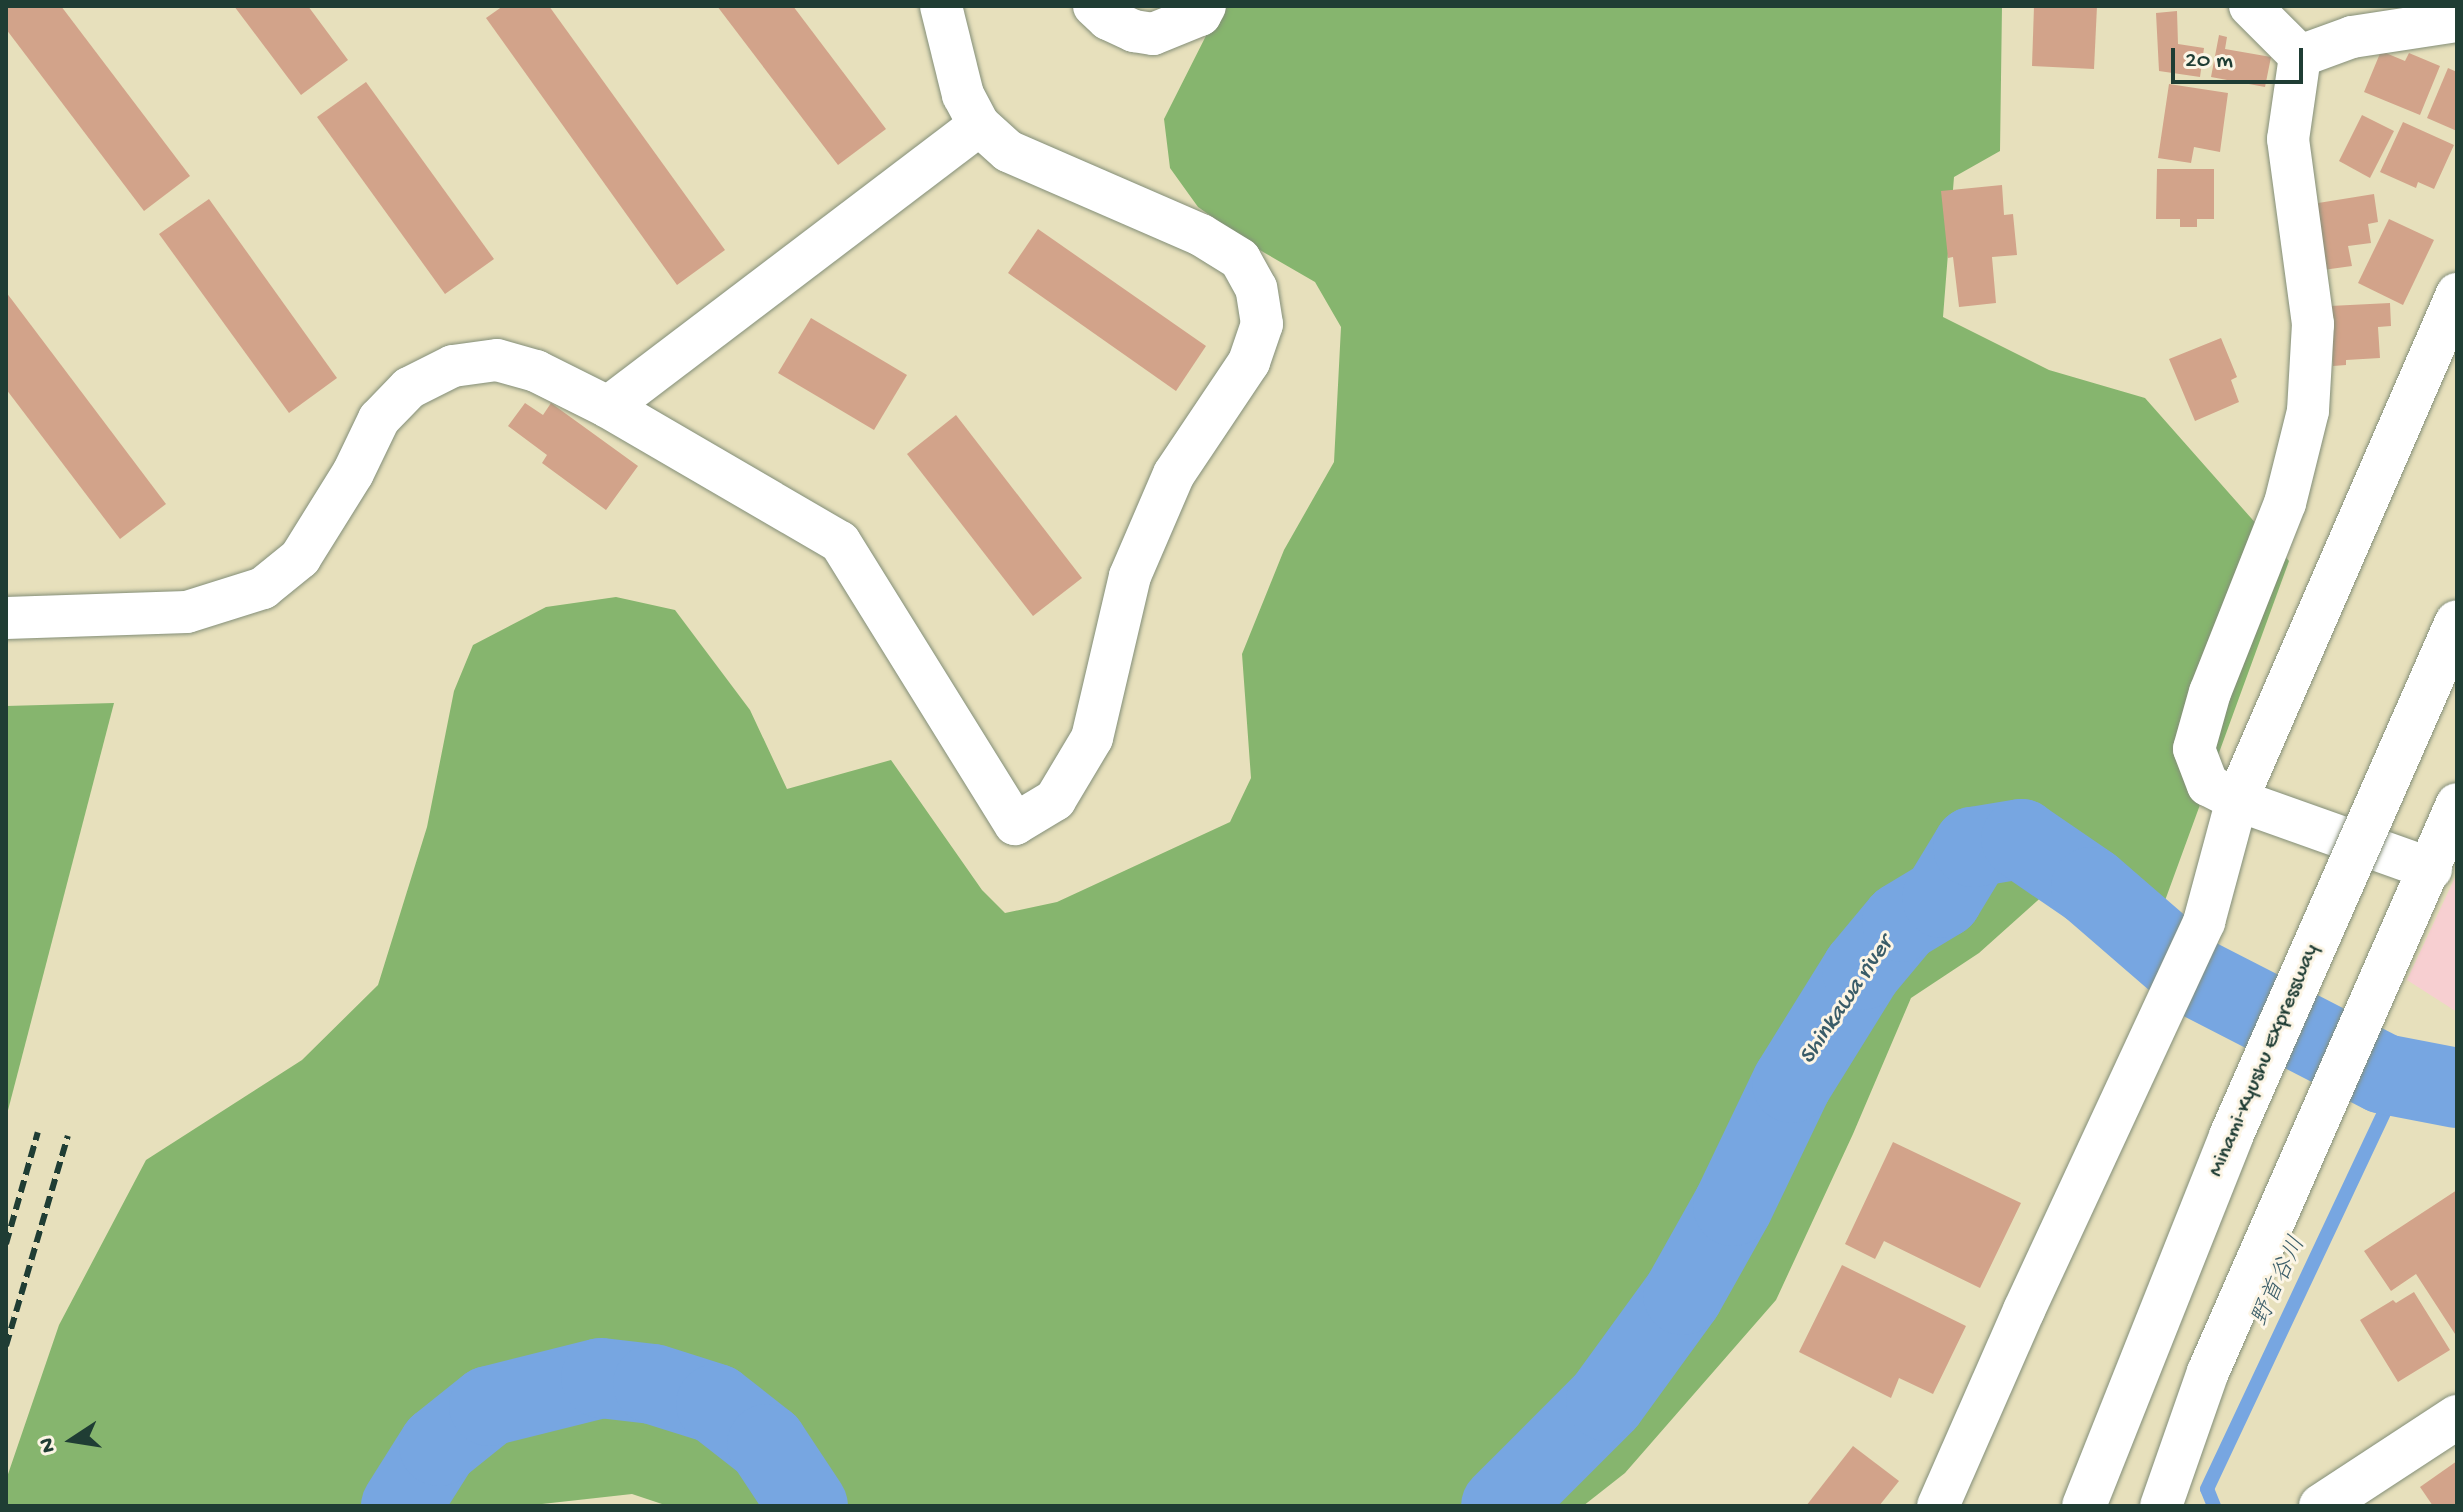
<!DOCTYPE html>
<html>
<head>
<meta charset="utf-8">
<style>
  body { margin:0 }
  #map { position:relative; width:2463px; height:1512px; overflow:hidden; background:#e7e0bc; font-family:"Gochi Hand","Klee One",sans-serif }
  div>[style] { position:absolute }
  .built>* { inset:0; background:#f7cfd1 }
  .forest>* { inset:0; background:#86b56e }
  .stream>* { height:14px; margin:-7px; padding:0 7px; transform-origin:7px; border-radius:7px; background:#77a6e1 }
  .river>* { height:80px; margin:-40px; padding:0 40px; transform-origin:40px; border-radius:40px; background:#77a6e1 }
  .building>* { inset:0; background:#d2a38a }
  .roads { filter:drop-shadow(0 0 2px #838e78) drop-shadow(0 0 2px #838e78) }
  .street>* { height:42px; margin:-21px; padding:0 21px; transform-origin:21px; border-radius:21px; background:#fff }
  .primary>* { height:44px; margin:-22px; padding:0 22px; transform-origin:22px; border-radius:22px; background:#fff }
  .rail>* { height:6px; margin-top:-3px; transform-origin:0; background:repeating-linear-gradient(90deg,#1f3d34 0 12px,transparent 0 18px) }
  .bridges { filter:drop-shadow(0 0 2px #838e78) drop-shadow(0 0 2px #838e78) }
  .highway-bridge>* { height:44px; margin:-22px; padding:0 22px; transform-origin:22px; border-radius:22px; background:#fff }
  span { translate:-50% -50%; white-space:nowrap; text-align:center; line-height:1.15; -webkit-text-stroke:6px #fcf5e5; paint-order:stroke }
  .street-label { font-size:22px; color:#1f3d34 }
  .water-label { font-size:24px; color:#395c68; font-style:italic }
  .frame { position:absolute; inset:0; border:8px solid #1f3d34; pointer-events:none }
  .north { position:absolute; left:32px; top:1400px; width:80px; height:80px; -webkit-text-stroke:6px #fcf5e5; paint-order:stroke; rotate:258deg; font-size:22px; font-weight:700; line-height:32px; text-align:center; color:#1f3d34 }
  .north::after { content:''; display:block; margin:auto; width:28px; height:36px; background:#1f3d34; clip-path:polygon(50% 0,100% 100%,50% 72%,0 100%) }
  .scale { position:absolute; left:2171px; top:48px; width:132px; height:36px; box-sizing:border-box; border:4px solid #1f3d34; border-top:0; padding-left:10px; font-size:24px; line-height:28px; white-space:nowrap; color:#1f3d34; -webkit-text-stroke:6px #fcf5e5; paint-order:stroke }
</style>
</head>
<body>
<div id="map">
  <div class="built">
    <i style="clip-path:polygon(2457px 873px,2457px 1012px,2407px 980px)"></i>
  </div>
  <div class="forest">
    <i style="clip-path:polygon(1221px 6px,2002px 6px,2000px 151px,1954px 177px,1943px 317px,2049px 370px,2145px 398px,2289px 561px,2155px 928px,2084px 859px,1979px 953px,1911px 998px,1853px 1134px,1776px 1300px,1625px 1473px,1583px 1506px,668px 1506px,632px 1494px,524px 1506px,6px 1506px,6px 1480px,59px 1325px,146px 1160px,302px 1060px,378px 985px,427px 827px,454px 691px,473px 645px,546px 607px,616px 597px,675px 610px,750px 710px,787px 789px,891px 760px,982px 890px,1005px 913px,1057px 902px,1230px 822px,1251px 778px,1242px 654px,1284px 550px,1334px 462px,1341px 327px,1315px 282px,1258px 249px,1198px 207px,1170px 168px,1164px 119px)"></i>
    <i style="clip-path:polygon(114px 703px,6px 1118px,6px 706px)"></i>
  </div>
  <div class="stream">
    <i style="left:2214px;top:1506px;width:18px;rotate:-112deg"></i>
    <i style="left:2207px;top:1489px;width:455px;rotate:-64.8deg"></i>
  </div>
  <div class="river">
    <i style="left:401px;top:1506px;width:71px;rotate:-57.7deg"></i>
    <i style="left:439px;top:1446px;width:64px;rotate:-38.7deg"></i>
    <i style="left:489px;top:1406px;width:115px;rotate:-14deg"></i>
    <i style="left:601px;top:1378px;width:52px;rotate:6.6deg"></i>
    <i style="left:653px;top:1384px;width:66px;rotate:17.6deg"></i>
    <i style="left:716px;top:1404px;width:65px;rotate:38.1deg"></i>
    <i style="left:767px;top:1444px;width:74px;rotate:56.5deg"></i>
    <i style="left:1501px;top:1506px;width:148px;rotate:-45deg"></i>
    <i style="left:1606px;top:1401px;width:131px;rotate:-54deg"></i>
    <i style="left:1683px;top:1295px;width:102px;rotate:-60.7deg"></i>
    <i style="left:1733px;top:1206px;width:136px;rotate:-64.4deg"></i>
    <i style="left:1792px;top:1083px;width:133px;rotate:-58.2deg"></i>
    <i style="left:1862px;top:970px;width:62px;rotate:-50.2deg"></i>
    <i style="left:1902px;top:922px;width:47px;rotate:-31deg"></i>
    <i style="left:1942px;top:898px;width:60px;rotate:-58.7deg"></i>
    <i style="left:1973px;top:847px;width:49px;rotate:-9.5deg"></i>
    <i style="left:2021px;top:839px;width:85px;rotate:34.4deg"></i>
    <i style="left:2091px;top:887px;width:138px;rotate:40.9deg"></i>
    <i style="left:2195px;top:977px;width:212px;rotate:27.2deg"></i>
    <i style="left:2384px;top:1074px;width:74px;rotate:10.9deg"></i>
  </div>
  <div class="building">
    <i style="clip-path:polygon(6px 6px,61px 6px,190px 176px,144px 211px,6px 29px)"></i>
    <i style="clip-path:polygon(234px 6px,308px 6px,348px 60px,301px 95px)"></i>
    <i style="clip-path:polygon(503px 6px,549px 6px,725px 250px,677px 285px,486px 18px)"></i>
    <i style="clip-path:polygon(717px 6px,793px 6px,886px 129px,838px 165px)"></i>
    <i style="clip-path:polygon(2034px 6px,2097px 6px,2094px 69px,2032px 66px)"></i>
    <i style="clip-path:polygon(2177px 11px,2178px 44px,2204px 48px,2200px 77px,2159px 71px,2156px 13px)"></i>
    <i style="clip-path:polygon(2219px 35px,2227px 37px,2225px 49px,2271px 57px,2265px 87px,2211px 77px)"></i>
    <i style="clip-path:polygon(2381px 51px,2405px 61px,2409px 53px,2440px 66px,2420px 115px,2364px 92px)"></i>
    <i style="clip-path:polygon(2448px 68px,2457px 72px,2457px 131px,2427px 118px)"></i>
    <i style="clip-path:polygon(366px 82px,494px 259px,445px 294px,317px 117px)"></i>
    <i style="clip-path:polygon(2169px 84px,2228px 93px,2220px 152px,2194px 147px,2191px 163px,2158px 158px)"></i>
    <i style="clip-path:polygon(2362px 115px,2394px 131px,2370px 178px,2339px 161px)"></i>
    <i style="clip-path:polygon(2403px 122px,2454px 145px,2434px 189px,2418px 182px,2416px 188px,2380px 172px)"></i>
    <i style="clip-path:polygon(2157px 169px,2214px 169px,2214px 219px,2197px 219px,2197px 227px,2180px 227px,2180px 219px,2156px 219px)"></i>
    <i style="clip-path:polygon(2002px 185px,2004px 215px,2013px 214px,2017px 255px,1992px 257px,1996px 303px,1959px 307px,1953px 257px,1948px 258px,1941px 191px)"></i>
    <i style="clip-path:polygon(2374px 194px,2378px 222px,2368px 224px,2371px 243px,2348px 246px,2352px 266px,2323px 270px,2312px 204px)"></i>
    <i style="clip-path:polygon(209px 199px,337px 378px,289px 413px,159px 234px)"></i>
    <i style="clip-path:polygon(2389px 219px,2434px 240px,2403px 305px,2358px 283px)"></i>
    <i style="clip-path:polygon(1038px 229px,1206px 346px,1176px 391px,1008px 273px)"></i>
    <i style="clip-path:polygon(6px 292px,166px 504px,120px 539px,6px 389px)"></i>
    <i style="clip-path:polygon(2390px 303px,2391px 326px,2378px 327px,2380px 358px,2346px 360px,2346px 365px,2333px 366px,2330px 306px)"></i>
    <i style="clip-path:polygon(811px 318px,907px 375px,874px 430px,778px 373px)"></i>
    <i style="clip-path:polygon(2221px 338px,2237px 377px,2231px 380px,2239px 402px,2195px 421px,2169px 359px)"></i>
    <i style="clip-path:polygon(525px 403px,543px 415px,551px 403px,638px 466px,606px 510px,542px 463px,547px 455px,508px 426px)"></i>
    <i style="clip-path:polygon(956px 415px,1082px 578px,1033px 616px,907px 454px)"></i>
    <i style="clip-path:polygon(1893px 1142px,2021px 1203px,1980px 1288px,1884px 1241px,1875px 1259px,1845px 1244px)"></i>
    <i style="clip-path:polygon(2457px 1190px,2457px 1337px,2416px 1274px,2391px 1291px,2364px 1251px)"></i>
    <i style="clip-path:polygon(1842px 1265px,1966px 1326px,1933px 1394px,1899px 1378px,1891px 1398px,1799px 1352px)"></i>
    <i style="clip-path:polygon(2414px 1292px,2450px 1350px,2398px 1382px,2360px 1320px,2393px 1300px,2396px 1303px)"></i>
    <i style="clip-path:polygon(1853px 1446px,1899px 1481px,1879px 1506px,1806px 1506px)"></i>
    <i style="clip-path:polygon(2457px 1461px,2457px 1506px,2433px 1506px,2420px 1487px)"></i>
  </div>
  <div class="roads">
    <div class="street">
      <i style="left:1094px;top:6px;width:19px;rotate:43deg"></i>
      <i style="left:1108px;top:19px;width:29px;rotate:25deg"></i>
      <i style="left:1134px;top:31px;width:19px;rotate:9deg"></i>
      <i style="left:1153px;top:34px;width:51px;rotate:-22deg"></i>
      <i style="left:1200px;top:15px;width:10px;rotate:-61deg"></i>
      <i style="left:2250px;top:6px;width:71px;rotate:45deg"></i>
      <i style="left:2300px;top:56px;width:55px;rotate:-20.1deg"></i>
      <i style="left:2352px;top:37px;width:106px;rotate:-8.7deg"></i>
      <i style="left:2300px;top:56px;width:84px;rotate:98.2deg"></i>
      <i style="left:2288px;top:139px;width:187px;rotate:82.3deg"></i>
      <i style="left:2313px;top:324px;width:87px;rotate:93.3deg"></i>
      <i style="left:2308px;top:411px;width:95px;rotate:104deg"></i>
      <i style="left:2285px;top:503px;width:203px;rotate:111.6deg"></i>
      <i style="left:2210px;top:692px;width:59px;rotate:105.7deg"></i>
      <i style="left:2194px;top:749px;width:39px;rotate:69deg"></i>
      <i style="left:2208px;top:785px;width:33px;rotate:27deg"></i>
      <i style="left:2237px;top:800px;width:206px;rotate:19.6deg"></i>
      <i style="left:608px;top:407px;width:466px;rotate:-37.2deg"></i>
      <i style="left:6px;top:618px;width:181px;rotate:-1.9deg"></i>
      <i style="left:187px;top:612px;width:80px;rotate:-17.5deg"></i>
      <i style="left:263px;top:588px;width:48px;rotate:-39deg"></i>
      <i style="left:300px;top:558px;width:100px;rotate:-58.1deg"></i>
      <i style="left:353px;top:473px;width:60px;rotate:-64.3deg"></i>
      <i style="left:379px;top:419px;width:43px;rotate:-45.9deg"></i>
      <i style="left:409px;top:388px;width:49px;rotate:-26.6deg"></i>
      <i style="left:453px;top:366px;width:44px;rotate:-7.8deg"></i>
      <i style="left:497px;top:360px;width:41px;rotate:15.8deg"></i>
      <i style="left:536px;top:371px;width:80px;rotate:26.6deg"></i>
      <i style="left:608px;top:407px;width:268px;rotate:30.2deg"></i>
      <i style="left:840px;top:542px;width:332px;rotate:58.2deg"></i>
      <i style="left:1015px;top:824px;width:47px;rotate:-31deg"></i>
      <i style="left:1055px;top:800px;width:72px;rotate:-59.2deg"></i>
      <i style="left:1092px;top:738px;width:166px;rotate:-76.8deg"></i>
      <i style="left:1130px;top:576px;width:111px;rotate:-66.7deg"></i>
      <i style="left:1174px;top:474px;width:135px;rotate:-56.2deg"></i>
      <i style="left:1249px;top:362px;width:40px;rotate:-71.1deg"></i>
      <i style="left:1262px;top:324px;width:36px;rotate:-99deg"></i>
      <i style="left:1256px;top:288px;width:33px;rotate:-119deg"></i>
      <i style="left:1240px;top:259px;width:46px;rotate:-148.4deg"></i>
      <i style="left:1201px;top:235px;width:210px;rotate:-156.5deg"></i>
      <i style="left:1008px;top:151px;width:39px;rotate:-138deg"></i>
      <i style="left:979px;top:125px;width:34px;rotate:-118deg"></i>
      <i style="left:963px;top:95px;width:92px;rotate:-103.9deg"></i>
      <i style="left:1938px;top:1506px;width:214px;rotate:-66.3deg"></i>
      <i style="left:2024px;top:1310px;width:428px;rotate:-65.1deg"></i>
      <i style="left:2204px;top:922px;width:126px;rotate:-74.9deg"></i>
      <i style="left:2237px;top:800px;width:552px;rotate:-66.5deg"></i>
      <i style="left:2161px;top:1506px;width:142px;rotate:-70.7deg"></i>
      <i style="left:2208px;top:1372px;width:620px;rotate:-66.33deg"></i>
    </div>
    <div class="primary">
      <i style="left:2321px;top:1506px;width:163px;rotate:-33.2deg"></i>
    </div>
  </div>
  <div class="rail">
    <i style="left:6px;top:1244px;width:116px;rotate:-74.1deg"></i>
    <i style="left:6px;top:1346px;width:219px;rotate:-73.6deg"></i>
  </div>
  <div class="bridges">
    <div class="highway-bridge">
      <i style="left:2084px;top:1506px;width:398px;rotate:-68.3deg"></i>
      <i style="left:2231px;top:1136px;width:561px;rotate:-66.27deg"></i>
    </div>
  </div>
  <div class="street-label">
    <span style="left:2265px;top:1061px;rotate:-67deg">Minami-Kyushu Expressway</span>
  </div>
  <div class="water-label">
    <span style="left:1847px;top:1001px;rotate:-56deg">Shinkawa river</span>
    <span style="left:2280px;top:1282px;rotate:-65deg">野首谷川</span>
  </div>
  <div class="frame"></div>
  <div class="north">N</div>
  <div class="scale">20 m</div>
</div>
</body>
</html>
